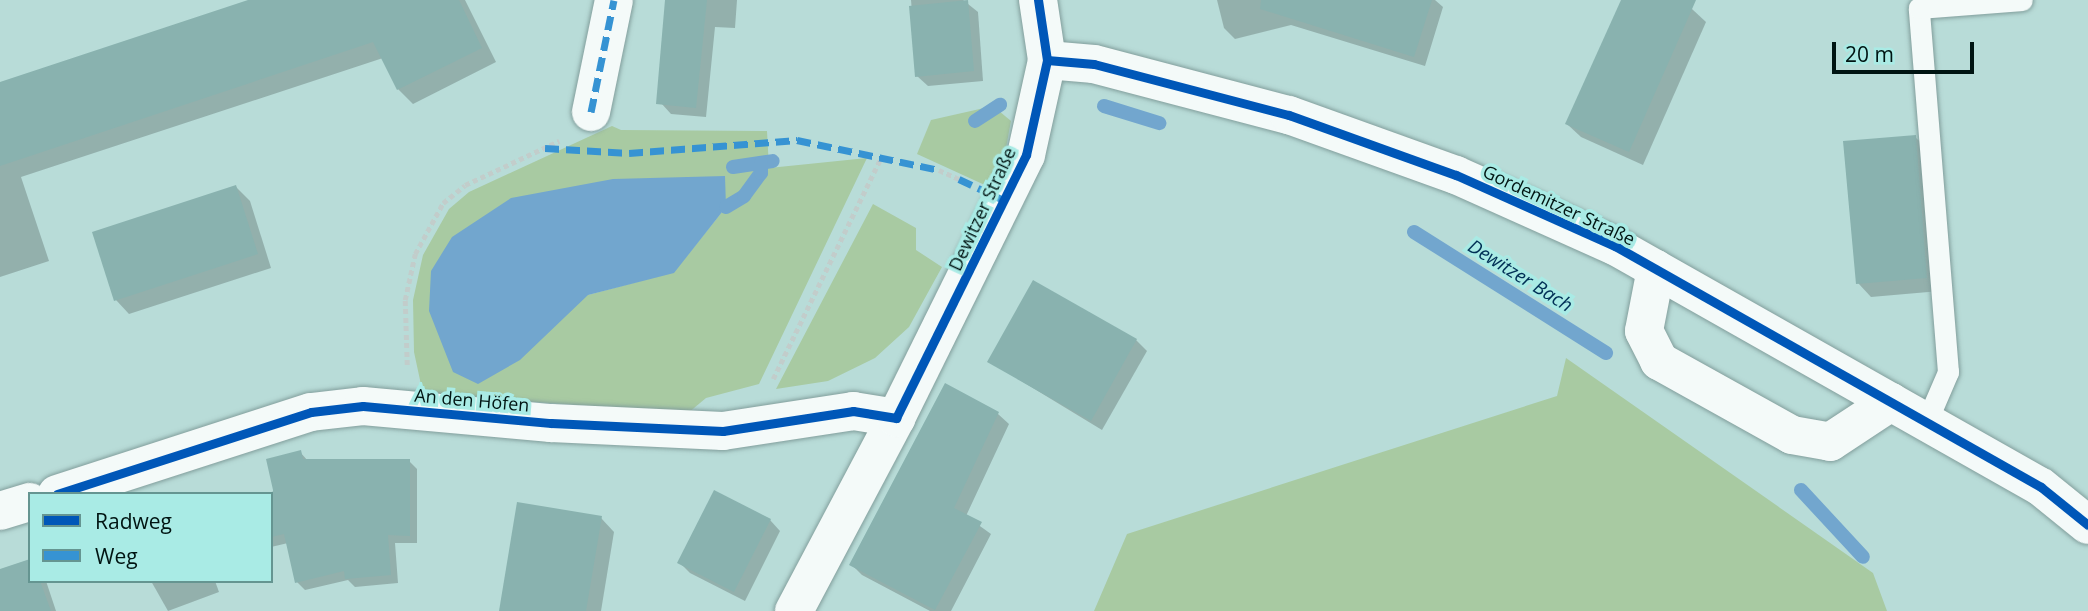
<!DOCTYPE html>
<html>
<head>
<meta charset="utf-8">
<style>
  body { margin:0 }
  #map { position:relative; width:2088px; height:611px; overflow:hidden; background:#b8dcd8; font-family:"Open Sans",sans-serif }
  div>[style] { position:absolute }
  .green>* { inset:0; background:#a8caa2 }
  .water>* { inset:0; background:#72a6ce }
  .shadow>* { inset:0; background:#0003 }
  .stream>* { height:14px; margin:-7px; padding:0 7px; transform-origin:7px; border-radius:7px; background:#72a6ce }
  .building>* { inset:0; background:#89b2af }
  .path>* { height:4.5px; margin-top:-2.25px; transform-origin:0; background:repeating-linear-gradient(90deg,#c2cdcb 0 5px,transparent 0 8.5px) }
  .roads { filter:drop-shadow(0 0 2px #829e9c) drop-shadow(0 0 2px #829e9c) }
  .lane>* { height:21px; margin:-10.5px; padding:0 10.5px; transform-origin:10.5px; border-radius:10.5px; background:#f4faf9 }
  .street>* { height:38px; margin:-19px; padding:0 19px; transform-origin:19px; border-radius:19px; background:#f4faf9 }
  .secondary>* { height:38px; margin:-19px; padding:0 19px; transform-origin:19px; border-radius:19px; background:#f4faf9 }
  .quiet>* { height:7px; margin-top:-3.5px; transform-origin:0; background:repeating-linear-gradient(90deg,#3693d3 0 14px,transparent 0 21px) }
  .cycleway>* { height:9px; margin:-4.5px; padding:0 4.5px; transform-origin:4.5px; border-radius:4.5px; background:#0057b8 }
  span { translate:-50% -50%; white-space:nowrap; text-align:center; line-height:1.15; -webkit-text-stroke:7px #a9ebe5; paint-order:stroke }
  .street-label { font-size:18px; color:#001412 }
  .water-label { font-size:19px; color:#002f55; font-style:italic }
  .legend { position:absolute; left:28px; top:492px; width:245px; height:91px; box-sizing:border-box; background:#a9ebe5; border:2px solid #659591; margin:0; padding:9px 12px; list-style:none; font-size:21px; color:#001412 }
  .legend li { display:flex; align-items:center; gap:14px; height:35px }
  .legend b { width:35px; border:2px solid #659591 }
  .scale { position:absolute; left:1832px; top:42px; width:142px; height:32px; box-sizing:border-box; border:4px solid #001412; border-top:0; padding-left:9px; font-size:21px; line-height:24px; white-space:nowrap; color:#001412; -webkit-text-stroke:5px #a9ebe5; paint-order:stroke }
</style>
</head>
<body>
<div id="map">
  <div class="green">
    <i style="clip-path:polygon(993px 106px,1011px 121px,1006px 148px,987px 186px,917px 154px,931px 120px)"></i>
    <i style="clip-path:polygon(evenodd,612px 126px,621px 130px,767px 131px,769px 168px,867px 158px,759px 384px,706px 398px,688px 413px,423px 394px,414px 352px,413px 300px,423px 255px,449px 209px,469px 192px,612px 126px,726px 207px,674px 272px,588px 295px,726px 207px)"></i>
    <i style="clip-path:polygon(873px 204px,916px 228px,916px 250px,942px 267px,909px 327px,875px 358px,828px 381px,776px 389px)"></i>
    <i style="clip-path:polygon(1566px 358px,1873px 573px,1887px 611px,1094px 611px,1127px 534px,1557px 396px)"></i>
  </div>
  <div class="water">
    <i style="clip-path:polygon(725px 176px,726px 207px,674px 273px,588px 295px,520px 360px,478px 384px,453px 372px,429px 311px,431px 271px,452px 237px,511px 198px,613px 179px)"></i>
  </div>
  <div class="shadow">
    <i style="clip-path:polygon(253px 0,465px 0,496px 62px,413px 104px,398px 89px,383px 58px,21px 177px,49px 261px,0 277px,0 90px)"></i>
    <i style="clip-path:polygon(667px 0,737px 0,735px 28px,715px 27px,706px 117px,671px 114px,661px 103px)"></i>
    <i style="clip-path:polygon(911px 0,963px 0,978px 12px,983px 81px,928px 86px,917px 76px)"></i>
    <i style="clip-path:polygon(1217px 0,1435px 0,1443px 7px,1425px 66px,1291px 25px,1235px 39px,1224px 28px)"></i>
    <i style="clip-path:polygon(1622px 0,1673px 0,1692px 9px,1706px 22px,1643px 165px,1581px 137px,1567px 124px)"></i>
    <i style="clip-path:polygon(1915px 137px,1929px 150px,1940px 291px,1871px 297px,1858px 283px)"></i>
    <i style="clip-path:polygon(236px 187px,250px 201px,271px 268px,129px 314px,116px 300px)"></i>
    <i style="clip-path:polygon(1136px 340px,1147px 351px,1102px 430px,990px 362px)"></i>
    <i style="clip-path:polygon(945px 386px,998px 414px,1009px 424px,966px 516px,991px 534px,951px 611px,930px 611px,862px 575px,851px 564px)"></i>
    <i style="clip-path:polygon(300px 452px,308px 461px,409px 461px,417px 469px,417px 543px,395px 543px,398px 583px,355px 587px,348px 580px,305px 590px,297px 582px,288px 543px,271px 547px,271px 494px,264px 494px,275px 491px)"></i>
    <i style="clip-path:polygon(601px 518px,614px 532px,601px 611px,501px 611px)"></i>
    <i style="clip-path:polygon(770px 520px,780px 531px,745px 601px,690px 573px,679px 562px)"></i>
    <i style="clip-path:polygon(0 571px,46px 581px,56px 611px,0 611px)"></i>
    <i style="clip-path:polygon(151px 581px,215px 581px,219px 592px,168px 611px)"></i>
  </div>
  <div class="stream">
    <i style="left:1104px;top:106px;width:58px;rotate:17.2deg"></i>
    <i style="left:975px;top:121px;width:30px;rotate:-33deg"></i>
    <i style="left:733px;top:167px;width:40px;rotate:-8.5deg"></i>
    <i style="left:726px;top:207px;width:21px;rotate:-31deg"></i>
    <i style="left:744px;top:196px;width:29px;rotate:-54deg"></i>
    <i style="left:761px;top:173px;width:10px;rotate:-90deg"></i>
    <i style="left:1414px;top:232px;width:227px;rotate:32.2deg"></i>
    <i style="left:1801px;top:490px;width:91px;rotate:47.2deg"></i>
  </div>
  <div class="building">
    <i style="clip-path:polygon(248px 0,459px 0,482px 48px,397px 90px,373px 42px,0 166px,0 82px)"></i>
    <i style="clip-path:polygon(665px 0,707px 0,696px 108px,656px 104px)"></i>
    <i style="clip-path:polygon(968px 0,974px 71px,915px 77px,909px 6px)"></i>
    <i style="clip-path:polygon(1261px 0,1432px 0,1414px 57px,1260px 9px)"></i>
    <i style="clip-path:polygon(1621px 0,1696px 0,1629px 152px,1565px 124px)"></i>
    <i style="clip-path:polygon(1916px 135px,1927px 278px,1856px 284px,1843px 141px)"></i>
    <i style="clip-path:polygon(236px 185px,258px 254px,114px 301px,92px 232px)"></i>
    <i style="clip-path:polygon(1033px 280px,1137px 339px,1091px 421px,987px 362px)"></i>
    <i style="clip-path:polygon(945px 383px,999px 412px,954px 508px,982px 522px,935px 610px,849px 565px)"></i>
    <i style="clip-path:polygon(301px 450px,303px 459px,410px 459px,410px 536px,388px 535px,391px 575px,345px 579px,344px 571px,295px 583px,284px 534px,271px 537px,273px 490px,266px 459px)"></i>
    <i style="clip-path:polygon(714px 490px,771px 519px,734px 592px,677px 563px)"></i>
    <i style="clip-path:polygon(517px 502px,602px 516px,586px 611px,499px 611px)"></i>
    <i style="clip-path:polygon(30px 559px,30px 581px,40px 581px,51px 611px,0 611px,0 569px)"></i>
  </div>
  <div class="path">
    <i style="left:939px;top:170px;width:22px;rotate:24deg"></i>
    <i style="left:407px;top:365px;width:65px;rotate:-91.8deg"></i>
    <i style="left:405px;top:300px;width:47px;rotate:-77.7deg"></i>
    <i style="left:415px;top:254px;width:58px;rotate:-61.2deg"></i>
    <i style="left:443px;top:203px;width:28px;rotate:-39deg"></i>
    <i style="left:465px;top:185px;width:104px;rotate:-25.1deg"></i>
    <i style="left:773px;top:379px;width:244px;rotate:-64deg"></i>
  </div>
  <div class="roads">
    <div class="lane">
      <i style="left:1926px;top:423px;width:56px;rotate:-66.7deg"></i>
      <i style="left:1948px;top:372px;width:365px;rotate:-94.6deg"></i>
      <i style="left:1919px;top:8px;width:103px;rotate:-4.4deg"></i>
    </div>
    <div class="street">
      <i style="left:1047px;top:60px;width:47px;rotate:4.9deg"></i>
      <i style="left:1094px;top:64px;width:202px;rotate:14.7deg"></i>
      <i style="left:1289px;top:115px;width:177px;rotate:19.8deg"></i>
      <i style="left:1456px;top:175px;width:174px;rotate:24.1deg"></i>
      <i style="left:1615px;top:246px;width:489px;rotate:29.5deg"></i>
      <i style="left:2041px;top:487px;width:60px;rotate:39deg"></i>
      <i style="left:591px;top:112px;width:114px;rotate:-78.4deg"></i>
      <i style="left:1656px;top:269px;width:63px;rotate:101deg"></i>
      <i style="left:1644px;top:331px;width:34px;rotate:63deg"></i>
      <i style="left:1659px;top:361px;width:152px;rotate:29.1deg"></i>
      <i style="left:1792px;top:435px;width:39px;rotate:10deg"></i>
      <i style="left:1830px;top:442px;width:73px;rotate:-33.3deg"></i>
      <i style="left:57px;top:494px;width:267px;rotate:-17.9deg"></i>
      <i style="left:311px;top:412px;width:52px;rotate:-6.6deg"></i>
      <i style="left:363px;top:406px;width:189px;rotate:5.2deg"></i>
      <i style="left:551px;top:423px;width:172px;rotate:2.7deg"></i>
      <i style="left:723px;top:431px;width:132px;rotate:-8.7deg"></i>
      <i style="left:853px;top:411px;width:44px;rotate:9.2deg"></i>
      <i style="left:0;top:511px;width:31px;rotate:-17deg"></i>
    </div>
    <div class="secondary">
      <i style="left:794px;top:611px;width:218px;rotate:-62.1deg"></i>
      <i style="left:896px;top:418px;width:293px;rotate:-63.7deg"></i>
      <i style="left:1026px;top:155px;width:97px;rotate:-77.5deg"></i>
      <i style="left:1047px;top:60px;width:61px;rotate:-98.5deg"></i>
    </div>
  </div>
  <div class="quiet">
    <i style="left:591px;top:112px;width:114px;rotate:-78.4deg"></i>
    <i style="left:545px;top:148px;width:84px;rotate:3.4deg"></i>
    <i style="left:629px;top:153px;width:169px;rotate:-4.4deg"></i>
    <i style="left:797px;top:140px;width:145px;rotate:11.9deg"></i>
    <i style="left:959px;top:179px;width:52px;rotate:25.1deg"></i>
  </div>
  <div class="cycleway">
    <i style="left:1047px;top:60px;width:47px;rotate:4.9deg"></i>
    <i style="left:1094px;top:64px;width:202px;rotate:14.7deg"></i>
    <i style="left:1289px;top:115px;width:177px;rotate:19.8deg"></i>
    <i style="left:1456px;top:175px;width:174px;rotate:24.1deg"></i>
    <i style="left:1615px;top:246px;width:489px;rotate:29.5deg"></i>
    <i style="left:2041px;top:487px;width:60px;rotate:39deg"></i>
    <i style="left:57px;top:494px;width:267px;rotate:-17.9deg"></i>
    <i style="left:311px;top:412px;width:52px;rotate:-6.6deg"></i>
    <i style="left:363px;top:406px;width:189px;rotate:5.2deg"></i>
    <i style="left:551px;top:423px;width:172px;rotate:2.7deg"></i>
    <i style="left:723px;top:431px;width:132px;rotate:-8.7deg"></i>
    <i style="left:853px;top:411px;width:44px;rotate:9.2deg"></i>
    <i style="left:896px;top:418px;width:293px;rotate:-63.7deg"></i>
    <i style="left:1026px;top:155px;width:97px;rotate:-77.5deg"></i>
    <i style="left:1047px;top:60px;width:61px;rotate:-98.5deg"></i>
  </div>
  <div class="street-label">
    <span style="left:1559px;top:205px;rotate:25deg">Gordemitzer Straße</span>
    <span style="left:982px;top:209px;rotate:-65deg">Dewitzer Straße</span>
    <span style="left:472px;top:400px;rotate:5deg">An den Höfen</span>
  </div>
  <div class="water-label">
    <span style="left:1520px;top:276px;rotate:32deg">Dewitzer Bach</span>
  </div>
  <ul class="legend">
  <li><b style="height:9px;background:#0057b8"></b>Radweg</li>
  <li><b style="height:9px;background:#3693d3"></b>Weg</li>
  </ul>
  <div class="scale">20 m</div>
</div>
</body>
</html>
